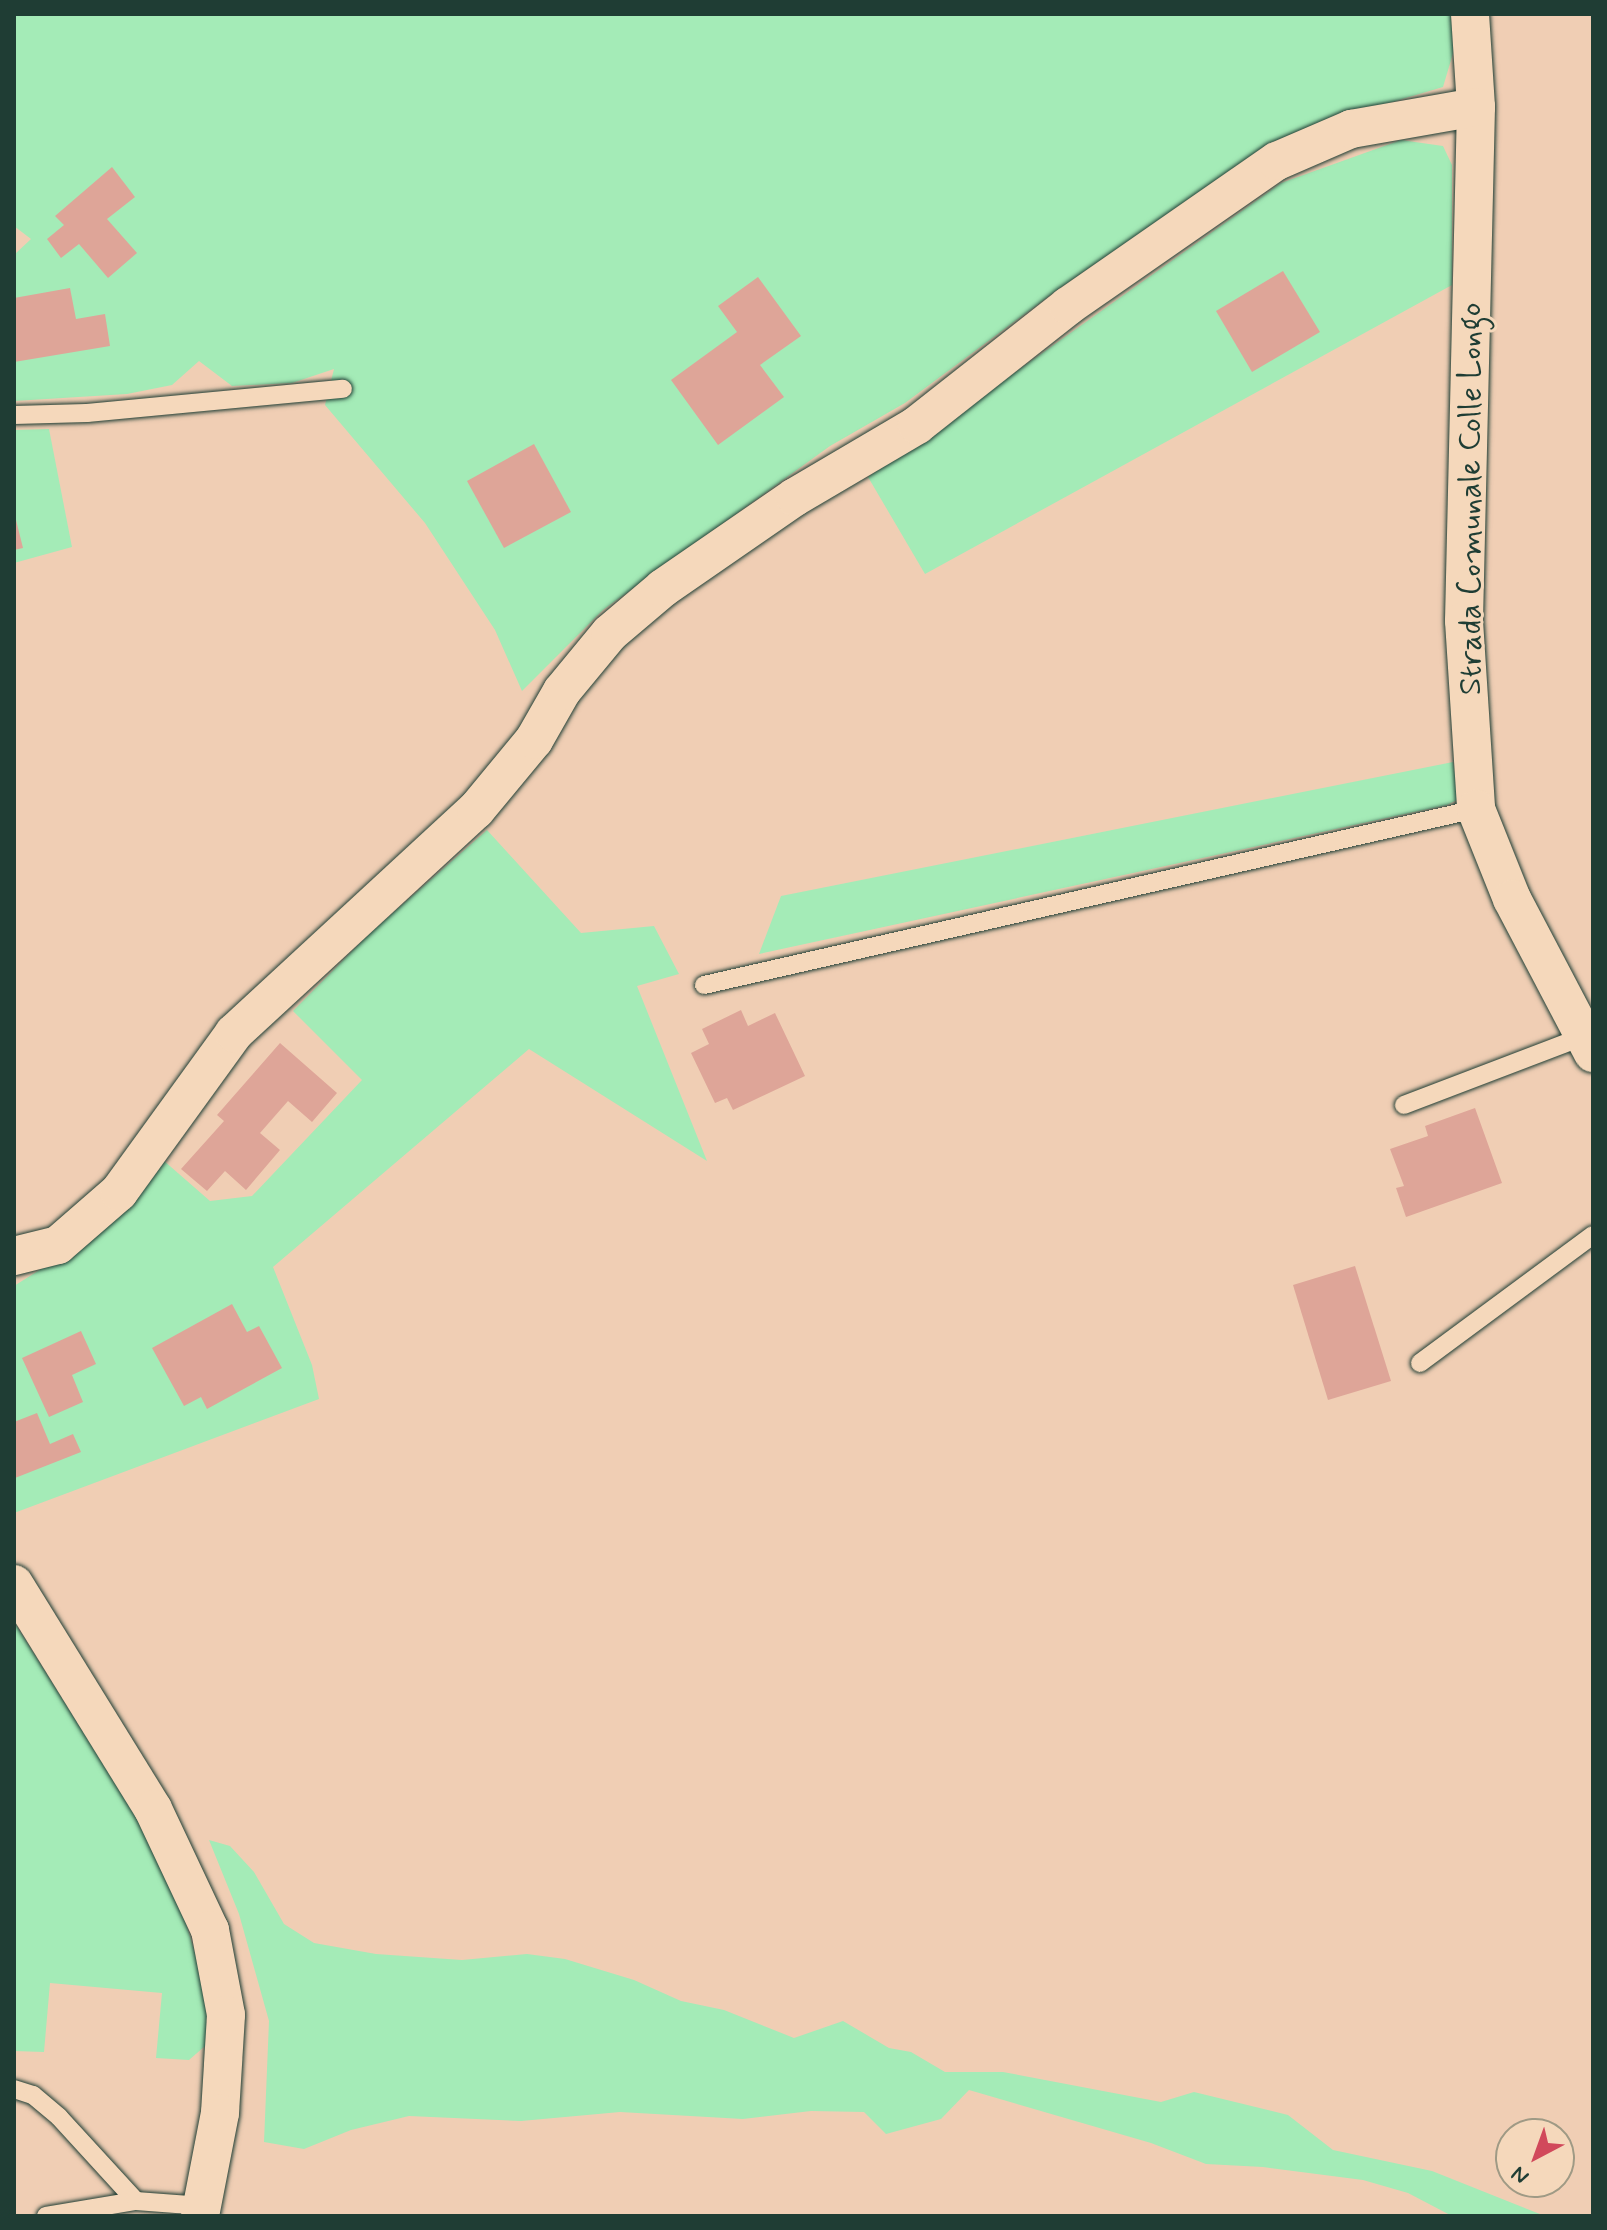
<!DOCTYPE html>
<html>
<head>
<meta charset="utf-8">
<style>
  body { margin:0 }
  #map { position:relative; width:1607px; height:2230px; overflow:hidden; background:#f0ceb4; font-family:Mynerve,sans-serif }
  div>[style] { position:absolute }
  .green>* { inset:0; background:#a4ebb7 }
  .building>* { inset:0; background:#dea598 }
  .roads { filter:drop-shadow(0 0 2px #1f3d34) drop-shadow(0 0 2px #1f3d34) }
  .lane>* { height:18px; margin:-9px; padding:0 9px; transform-origin:9px; border-radius:9px; background:#f5d8bb }
  .street>* { height:38px; margin:-19px; padding:0 19px; transform-origin:19px; border-radius:19px; background:#f5d8bb }
  span { translate:-50% -50%; white-space:nowrap; text-align:center; line-height:1.15; -webkit-text-stroke:6px #f5d8bb; paint-order:stroke }
  .street-label { font-size:32px; color:#1f3d34 }
  .frame { position:absolute; inset:0; border:16px solid #1f3d34; pointer-events:none }
  .north { position:absolute; left:1495px; top:2118px; width:80px; height:80px; box-sizing:border-box; background:#f5d8bb; border:2px solid #9f9a85; border-radius:50%; rotate:221deg; font-size:22px; font-weight:700; line-height:32px; text-align:center; color:#1f3d34 }
  .north::after { content:''; display:block; margin:auto; width:28px; height:36px; background:#d1495b; clip-path:polygon(50% 0,100% 100%,50% 72%,0 100%) }
</style>
</head>
<body>
<div id="map">
  <div class="green">
    <i style="clip-path:polygon(14px 14px,1453px 14px,1454px 50px,1443px 87px,1328px 121px,1259px 153px,1057px 290px,905px 403px,830px 446px,603px 610px,522px 691px,495px 630px,425px 523px,325px 405px,334px 369px,292px 383px,232px 386px,199px 361px,172px 385px,127px 394px,14px 401px,14px 255px,31px 239px,14px 226px)"></i>
    <i style="clip-path:polygon(1401px 140px,1443px 146px,1452px 165px,1452px 285px,925px 574px,868px 477px,1281px 183px)"></i>
    <i style="clip-path:polygon(49px 429px,72px 547px,14px 563px,14px 430px)"></i>
    <i style="clip-path:polygon(1453px 762px,1459px 799px,1447px 805px,759px 954px,781px 896px)"></i>
    <i style="clip-path:polygon(487px 830px,581px 933px,654px 926px,679px 974px,637px 986px,707px 1161px,529px 1049px,273px 1267px,312px 1365px,319px 1399px,14px 1513px,14px 1286px,100px 1232px,163px 1160px,210px 1201px,252px 1196px,362px 1080px,293px 1011px,369px 934px)"></i>
    <i style="clip-path:polygon(14px 1622px,141px 1824px,182px 1910px,208px 1997px,212px 2040px,189px 2060px,156px 2058px,162px 1993px,50px 1983px,44px 2052px,14px 2051px)"></i>
    <i style="clip-path:polygon(209px 1840px,230px 1846px,254px 1872px,284px 1924px,314px 1943px,376px 1954px,462px 1960px,527px 1954px,565px 1959px,634px 1980px,681px 2001px,724px 2010px,794px 2038px,843px 2021px,889px 2048px,911px 2052px,945px 2072px,1003px 2072px,1161px 2102px,1194px 2092px,1288px 2115px,1333px 2150px,1432px 2171px,1545px 2216px,1452px 2216px,1408px 2193px,1363px 2180px,1263px 2167px,1206px 2164px,1151px 2143px,969px 2090px,941px 2119px,886px 2134px,864px 2112px,811px 2111px,743px 2119px,620px 2112px,521px 2121px,409px 2116px,351px 2130px,304px 2149px,264px 2142px,269px 2021px,239px 1914px)"></i>
  </div>
  <div class="building">
    <i style="clip-path:polygon(112px 167px,135px 197px,107px 219px,137px 253px,108px 278px,79px 244px,61px 258px,47px 239px,64px 225px,55px 216px)"></i>
    <i style="clip-path:polygon(1283px 271px,1320px 332px,1252px 372px,1216px 311px)"></i>
    <i style="clip-path:polygon(758px 277px,801px 336px,760px 365px,784px 397px,718px 445px,671px 380px,737px 332px,718px 306px)"></i>
    <i style="clip-path:polygon(70px 288px,76px 319px,105px 314px,110px 346px,14px 362px,14px 298px)"></i>
    <i style="clip-path:polygon(534px 444px,571px 512px,504px 548px,467px 481px)"></i>
    <i style="clip-path:polygon(14px 512px,23px 548px,14px 550px)"></i>
    <i style="clip-path:polygon(741px 1010px,748px 1026px,775px 1013px,805px 1076px,733px 1110px,727px 1098px,715px 1103px,691px 1053px,709px 1044px,702px 1029px)"></i>
    <i style="clip-path:polygon(280px 1043px,337px 1093px,312px 1122px,288px 1101px,260px 1133px,280px 1150px,246px 1190px,225px 1171px,207px 1191px,181px 1169px,224px 1121px,217px 1115px)"></i>
    <i style="clip-path:polygon(1475px 1108px,1502px 1183px,1406px 1217px,1396px 1188px,1404px 1186px,1390px 1149px,1428px 1136px,1425px 1126px)"></i>
    <i style="clip-path:polygon(1355px 1266px,1391px 1381px,1328px 1400px,1293px 1285px)"></i>
    <i style="clip-path:polygon(232px 1304px,247px 1332px,259px 1326px,282px 1368px,207px 1409px,201px 1397px,184px 1406px,152px 1348px)"></i>
    <i style="clip-path:polygon(81px 1331px,96px 1364px,72px 1375px,83px 1402px,49px 1417px,22px 1358px)"></i>
    <i style="clip-path:polygon(37px 1413px,50px 1444px,73px 1434px,81px 1452px,15px 1478px,14px 1422px)"></i>
  </div>
  <div class="roads">
    <div class="lane">
      <i style="left:14px;top:415px;width:73px;rotate:-1.6deg"></i>
      <i style="left:87px;top:413px;width:257px;rotate:-5.4deg"></i>
      <i style="left:704px;top:985px;width:792px;rotate:-12.84deg"></i>
      <i style="left:1404px;top:1105px;width:191px;rotate:-20.9deg"></i>
      <i style="left:1420px;top:1363px;width:215px;rotate:-36.5deg"></i>
      <i style="left:14px;top:2089px;width:20px;rotate:18deg"></i>
      <i style="left:33px;top:2095px;width:34px;rotate:40deg"></i>
      <i style="left:59px;top:2117px;width:114px;rotate:47.5deg"></i>
      <i style="left:46px;top:2216px;width:91px;rotate:-9.5deg"></i>
      <i style="left:136px;top:2201px;width:67px;rotate:4.3deg"></i>
    </div>
    <div class="street">
      <i style="left:1470px;top:14px;width:93px;rotate:86.3deg"></i>
      <i style="left:1476px;top:107px;width:514px;rotate:91.34deg"></i>
      <i style="left:1464px;top:621px;width:188px;rotate:86.3deg"></i>
      <i style="left:1476px;top:809px;width:97px;rotate:68.2deg"></i>
      <i style="left:1512px;top:899px;width:174px;rotate:62.3deg"></i>
      <i style="left:14px;top:1256px;width:45px;rotate:-14deg"></i>
      <i style="left:58px;top:1245px;width:81px;rotate:-41deg"></i>
      <i style="left:119px;top:1192px;width:196px;rotate:-54.1deg"></i>
      <i style="left:234px;top:1033px;width:329px;rotate:-42.7deg"></i>
      <i style="left:476px;top:810px;width:91px;rotate:-50.4deg"></i>
      <i style="left:534px;top:740px;width:56px;rotate:-60.3deg"></i>
      <i style="left:562px;top:691px;width:75px;rotate:-50.4deg"></i>
      <i style="left:610px;top:633px;width:70px;rotate:-40.3deg"></i>
      <i style="left:663px;top:588px;width:160px;rotate:-34.6deg"></i>
      <i style="left:795px;top:497px;width:142px;rotate:-30.5deg"></i>
      <i style="left:917px;top:425px;width:192px;rotate:-38.2deg"></i>
      <i style="left:1068px;top:306px;width:254px;rotate:-34.8deg"></i>
      <i style="left:1277px;top:161px;width:81px;rotate:-23.4deg"></i>
      <i style="left:1351px;top:129px;width:127px;rotate:-10deg"></i>
      <i style="left:14px;top:1584px;width:264px;rotate:58.3deg"></i>
      <i style="left:153px;top:1809px;width:134px;rotate:64.8deg"></i>
      <i style="left:210px;top:1930px;width:86px;rotate:79.3deg"></i>
      <i style="left:226px;top:2015px;width:98px;rotate:93.5deg"></i>
      <i style="left:220px;top:2113px;width:105px;rotate:101deg"></i>
    </div>
  </div>
  <div class="street-label">
    <span style="left:1471px;top:499px;rotate:-90deg">Strada Comunale Colle Longo</span>
  </div>
  <div class="frame"></div>
  <div class="north">N</div>
</div>
</body>
</html>
